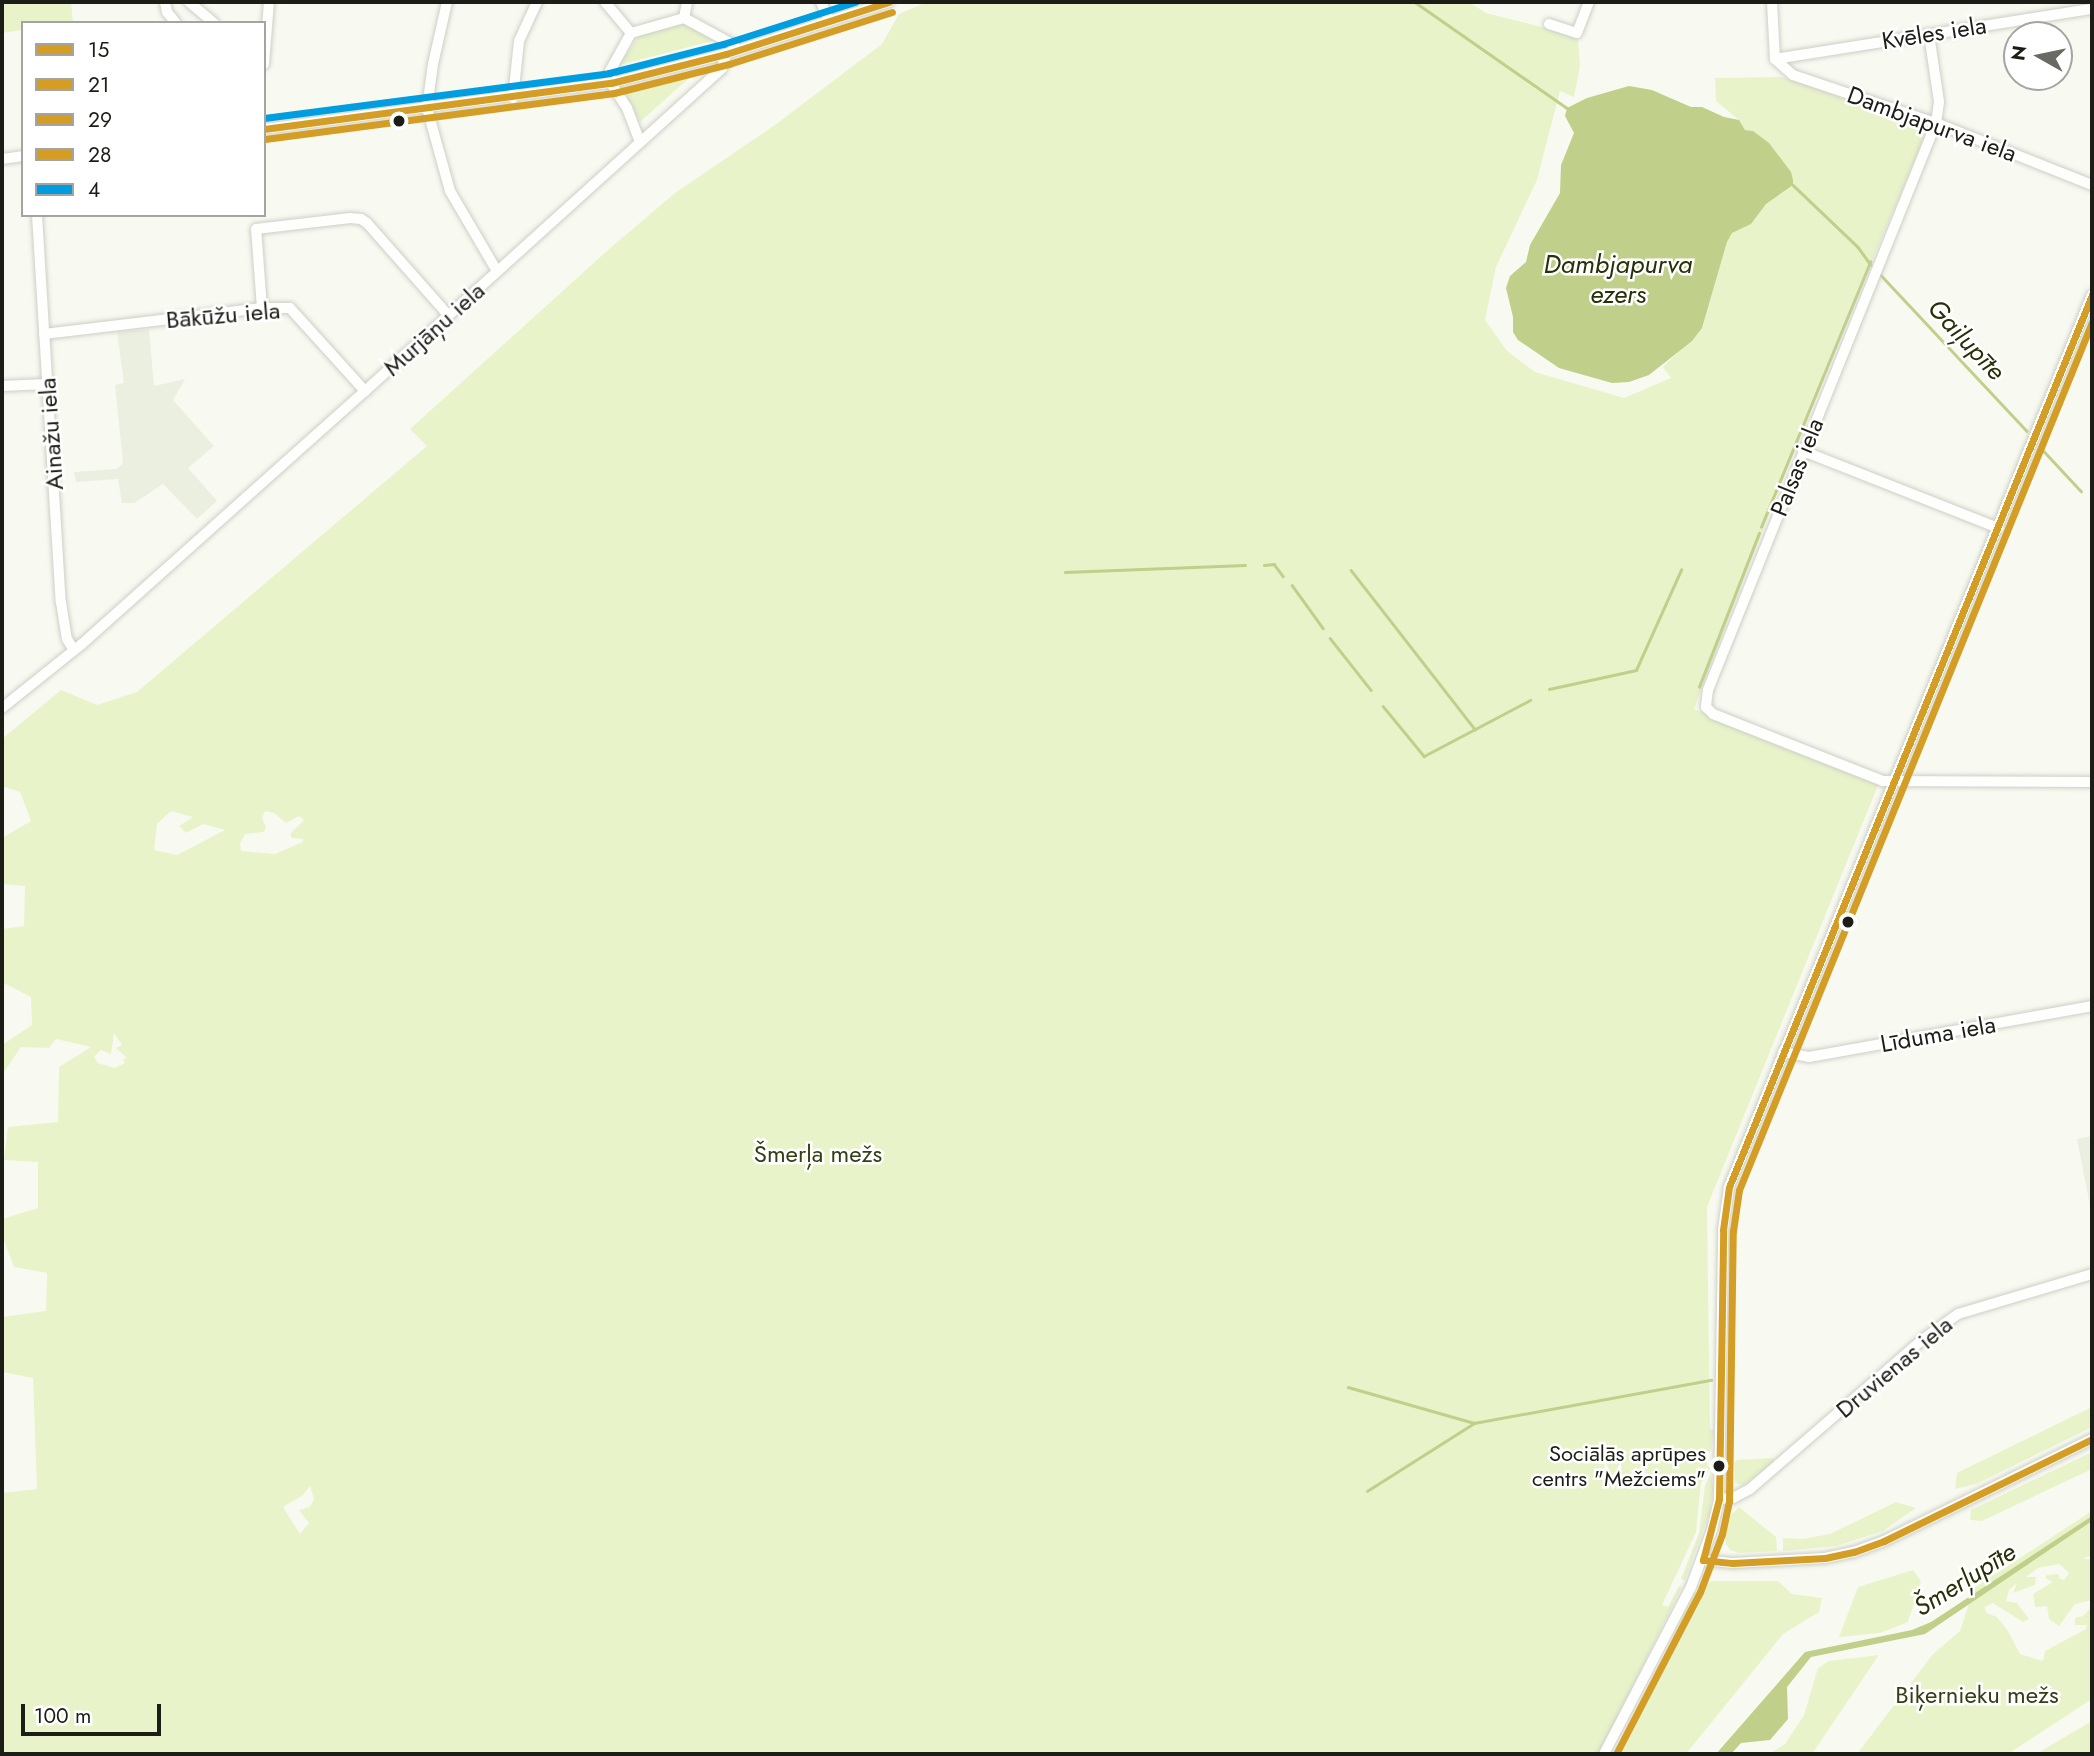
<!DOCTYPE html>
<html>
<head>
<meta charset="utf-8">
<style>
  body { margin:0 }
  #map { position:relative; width:2094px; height:1756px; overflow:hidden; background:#f8faf1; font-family:Jost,sans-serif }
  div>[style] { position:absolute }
  .built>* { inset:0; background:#ebefdf }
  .green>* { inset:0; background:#e9f3ca }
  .water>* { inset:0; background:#c0cf89 }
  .stream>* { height:2.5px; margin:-1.25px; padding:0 1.25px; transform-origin:1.25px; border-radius:1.25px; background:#c0cf89 }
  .roads { filter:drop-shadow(0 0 2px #cdcfc7) drop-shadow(0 0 2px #cdcfc7) }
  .minor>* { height:10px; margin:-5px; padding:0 5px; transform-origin:5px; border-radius:5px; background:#fefefd }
  .bus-1>* { height:7px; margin:-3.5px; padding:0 3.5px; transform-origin:3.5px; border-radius:3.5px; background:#d49d25 }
  .bus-2>* { height:7px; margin:-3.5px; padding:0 3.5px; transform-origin:3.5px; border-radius:3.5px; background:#d49d25 }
  .bus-3>* { height:7px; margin:-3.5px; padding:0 3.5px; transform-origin:3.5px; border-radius:3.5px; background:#d49d25 }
  .bus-4>* { height:7px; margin:-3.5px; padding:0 3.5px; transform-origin:3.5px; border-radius:3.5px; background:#d49d25 }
  .bus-5>* { height:7px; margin:-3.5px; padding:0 3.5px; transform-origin:3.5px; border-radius:3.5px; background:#009de0 }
  .dots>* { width:19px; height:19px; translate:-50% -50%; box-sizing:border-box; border:4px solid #fff; border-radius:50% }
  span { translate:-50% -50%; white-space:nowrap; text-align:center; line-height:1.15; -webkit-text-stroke:5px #fff; paint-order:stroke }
  .bus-label { font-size:22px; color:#1c1d17 }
  .right { translate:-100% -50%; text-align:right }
  .street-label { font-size:24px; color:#1c1d17 }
  .park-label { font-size:24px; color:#353e15 }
  .water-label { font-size:26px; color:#283007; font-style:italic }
  .frame { position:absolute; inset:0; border:4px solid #1c1d17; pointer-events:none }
  .legend { position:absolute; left:21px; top:21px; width:245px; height:196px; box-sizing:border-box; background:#fff; border:2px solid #a4a5a2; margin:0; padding:9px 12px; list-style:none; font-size:21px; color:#1c1d17 }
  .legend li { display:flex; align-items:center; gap:14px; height:35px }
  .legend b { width:35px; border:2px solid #a4a5a2 }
  .north { position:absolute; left:2003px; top:21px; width:70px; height:70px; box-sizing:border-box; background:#fff; border:2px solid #a4a5a2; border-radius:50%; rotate:279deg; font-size:19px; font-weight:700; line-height:28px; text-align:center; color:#1c1d17 }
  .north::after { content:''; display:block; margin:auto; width:24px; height:32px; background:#696a63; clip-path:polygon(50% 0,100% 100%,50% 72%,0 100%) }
  .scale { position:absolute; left:21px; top:1704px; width:140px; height:32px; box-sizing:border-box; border:4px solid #1c1d17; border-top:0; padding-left:9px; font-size:21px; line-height:24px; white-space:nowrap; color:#1c1d17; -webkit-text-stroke:5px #fff; paint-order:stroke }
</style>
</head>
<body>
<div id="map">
  <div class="built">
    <i style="clip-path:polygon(149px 329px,154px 386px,185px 379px,173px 400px,214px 446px,188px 468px,217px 501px,197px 519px,163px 484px,134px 503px,122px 503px,118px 479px,76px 482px,74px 472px,117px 469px,123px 463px,115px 385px,124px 383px,117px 332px)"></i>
    <i style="clip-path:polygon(2092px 1136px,2092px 1206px,2090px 1206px,2077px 1139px)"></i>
  </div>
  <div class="green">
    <i style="clip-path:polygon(2px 2px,71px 2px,73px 23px,23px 23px,23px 30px,2px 33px)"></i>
    <i style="clip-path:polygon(evenodd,927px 2px,1469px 2px,1486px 13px,1570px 34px,1578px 39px,1580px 66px,1574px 97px,1560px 91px,1537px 180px,1496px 267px,1485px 320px,1507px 351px,1535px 372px,1624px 398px,1671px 378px,1663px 367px,1702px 328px,1727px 242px,1732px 233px,1751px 224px,1766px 204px,1793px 185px,1753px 131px,1745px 130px,1739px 120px,1716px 101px,1715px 78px,1783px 77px,1919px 125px,1925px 137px,1824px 372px,1694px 709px,1879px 783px,1707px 1207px,1710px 1429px,1714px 1430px,1711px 1451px,1707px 1451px,1707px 1465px,1710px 1468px,1701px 1483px,1696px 1532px,1662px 1605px,1668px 1607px,1679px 1586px,1682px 1587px,1599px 1754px,2px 1754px,2px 1493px,37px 1489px,33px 1378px,2px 1372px,2px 1317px,46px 1311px,47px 1273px,14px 1267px,2px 1235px,2px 1219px,38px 1208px,38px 1162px,4px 1160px,8px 1127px,58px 1122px,59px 1067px,91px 1047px,56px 1039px,49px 1048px,21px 1047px,2px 1075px,2px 1045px,32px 1025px,31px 997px,2px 982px,2px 929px,24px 926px,25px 886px,2px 884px,2px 838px,31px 821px,20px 792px,2px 786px,2px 739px,61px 690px,97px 705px,137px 692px,427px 446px,410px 429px,608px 250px,675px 193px,775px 125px,882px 44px,899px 14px,927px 2px,171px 811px,193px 817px,179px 826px,186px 833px,203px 824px,225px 830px,177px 855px,154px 850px,157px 824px,171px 811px,927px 2px,265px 811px,274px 813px,286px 823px,299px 816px,304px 820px,290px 834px,292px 838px,303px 839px,303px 842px,275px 854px,241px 851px,240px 843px,245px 834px,264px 832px,266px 827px,262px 818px,265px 811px,927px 2px,114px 1033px,122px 1045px,116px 1048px,127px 1058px,123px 1059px,125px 1063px,114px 1068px,98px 1063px,94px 1057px,101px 1050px,111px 1054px,114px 1033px,927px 2px,310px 1486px,314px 1499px,310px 1507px,299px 1510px,309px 1523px,300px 1534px,283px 1507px,303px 1495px,310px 1486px)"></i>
    <i style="clip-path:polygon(680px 22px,716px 40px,619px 65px,641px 33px)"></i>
    <i style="clip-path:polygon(700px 68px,640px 122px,623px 88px)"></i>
    <i style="clip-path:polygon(2092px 1407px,2092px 1427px,1976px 1484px,1955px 1489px,1957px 1473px)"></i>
    <i style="clip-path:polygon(2092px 1452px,2092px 1469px,1982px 1521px,1970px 1520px,1971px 1510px)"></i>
    <i style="clip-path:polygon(1773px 1458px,1775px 1463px,1743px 1485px,1735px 1483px,1734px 1462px,1737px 1460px)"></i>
    <i style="clip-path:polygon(1711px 1473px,1713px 1489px,1709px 1514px,1685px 1580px,1681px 1579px,1699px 1533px,1705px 1485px)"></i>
    <i style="clip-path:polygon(1896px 1502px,1916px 1508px,1883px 1531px,1836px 1546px,1783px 1551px,1783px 1538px,1803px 1539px,1830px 1534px)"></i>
    <i style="clip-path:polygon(1739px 1507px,1776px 1537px,1777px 1551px,1739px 1553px,1730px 1550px,1726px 1544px,1723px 1528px,1725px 1521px)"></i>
    <i style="clip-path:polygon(2092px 1511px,2092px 1556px,2083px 1558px,2092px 1560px,2092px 1600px,2075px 1604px,2059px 1626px,2049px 1619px,2047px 1606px,2035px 1607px,2033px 1594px,2053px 1582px,2045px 1578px,2047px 1575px,2059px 1574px,2059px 1578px,2064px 1580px,2069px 1573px,2059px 1564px,2038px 1568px,2026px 1577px,2036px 1577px,2035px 1585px,2013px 1593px,2017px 1583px,2009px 1590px,2006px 1601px,2017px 1603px,2029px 1619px,2023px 1622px,1993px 1603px,1984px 1607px,1987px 1613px,1997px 1617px,2008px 1631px,2020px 1654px,2043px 1661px,2045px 1651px,2086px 1629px,2087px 1625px,2075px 1625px,2075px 1618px,2083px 1616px,2092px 1607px,2092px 1699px,2008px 1754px,1857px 1754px,1933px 1654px,1960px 1631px,1974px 1588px)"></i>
    <i style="clip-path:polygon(1913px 1570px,1921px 1581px,1908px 1622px,1880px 1633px,1839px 1637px,1858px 1587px)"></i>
    <i style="clip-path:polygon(1712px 1581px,1778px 1581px,1792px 1594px,1822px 1598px,1819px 1612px,1783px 1634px,1686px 1754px,1616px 1754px,1694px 1592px,1700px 1594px,1705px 1585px)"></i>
    <i style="clip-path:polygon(1879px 1655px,1812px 1754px,1769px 1754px,1785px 1744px,1804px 1715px,1818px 1668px,1829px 1661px)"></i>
    <i style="clip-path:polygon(2092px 1721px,2092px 1754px,2036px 1754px)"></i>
  </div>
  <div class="water">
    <i style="clip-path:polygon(1629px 86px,1652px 90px,1691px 107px,1702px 107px,1724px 117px,1739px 120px,1745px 130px,1753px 131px,1769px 143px,1791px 172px,1793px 180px,1793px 185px,1766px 204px,1751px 224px,1732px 233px,1727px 242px,1702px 328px,1692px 341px,1649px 375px,1629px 382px,1612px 383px,1559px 368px,1518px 340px,1513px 332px,1513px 317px,1506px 288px,1510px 276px,1526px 262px,1530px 245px,1560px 193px,1561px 165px,1574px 133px,1565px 116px,1567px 108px,1587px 98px)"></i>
    <i style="clip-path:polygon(2092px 1516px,2092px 1521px,1925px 1634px,1811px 1657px,1787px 1687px,1788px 1719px,1770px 1740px,1741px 1743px,1731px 1754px,1716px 1754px,1805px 1652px,1912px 1630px,1931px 1622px)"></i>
  </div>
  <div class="stream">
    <i style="left:1415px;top:2px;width:185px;rotate:34.9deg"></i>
    <i style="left:1793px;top:185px;width:90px;rotate:43.6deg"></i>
    <i style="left:1858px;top:247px;width:22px;rotate:54deg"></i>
    <i style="left:1880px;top:274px;width:215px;rotate:46.9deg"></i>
    <i style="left:2041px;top:448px;width:59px;rotate:47.1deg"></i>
    <i style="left:2091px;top:504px;width:1px"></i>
    <i style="left:1761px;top:527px;width:287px;rotate:-67.6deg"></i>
    <i style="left:1264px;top:565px;width:10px;rotate:-6deg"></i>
    <i style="left:1274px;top:564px;width:15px;rotate:53deg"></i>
    <i style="left:1351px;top:570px;width:202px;rotate:52.1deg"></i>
    <i style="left:1065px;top:572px;width:180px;rotate:-2.2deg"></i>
    <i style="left:1292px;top:585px;width:53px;rotate:54.2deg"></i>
    <i style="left:1330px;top:638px;width:66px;rotate:51.7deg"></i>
    <i style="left:1699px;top:687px;width:165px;rotate:-68.7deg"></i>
    <i style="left:1549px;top:689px;width:89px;rotate:-12.3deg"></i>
    <i style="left:1636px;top:670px;width:110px;rotate:-65.8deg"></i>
    <i style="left:1383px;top:706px;width:65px;rotate:50.6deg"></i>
    <i style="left:1424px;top:756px;width:120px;rotate:-27.8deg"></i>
    <i style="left:1348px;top:1387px;width:131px;rotate:15.9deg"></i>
    <i style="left:1474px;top:1423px;width:241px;rotate:-10.3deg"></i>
    <i style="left:1367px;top:1491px;width:127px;rotate:-32.4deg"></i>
  </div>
  <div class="roads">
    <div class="minor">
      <i style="left:165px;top:2px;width:10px;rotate:79deg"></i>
      <i style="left:167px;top:12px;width:14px;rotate:51deg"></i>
      <i style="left:189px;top:2px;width:33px;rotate:40deg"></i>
      <i style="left:447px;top:2px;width:64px;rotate:102.7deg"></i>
      <i style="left:433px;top:64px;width:44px;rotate:97.8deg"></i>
      <i style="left:427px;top:108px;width:86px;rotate:74.5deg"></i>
      <i style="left:450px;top:191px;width:93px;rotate:59.6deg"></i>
      <i style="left:605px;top:2px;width:40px;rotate:50deg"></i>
      <i style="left:821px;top:2px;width:21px;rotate:67deg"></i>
      <i style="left:1772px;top:2px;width:57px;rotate:87deg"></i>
      <i style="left:684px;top:18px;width:16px;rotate:-79deg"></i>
      <i style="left:1549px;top:24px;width:29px;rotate:18deg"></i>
      <i style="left:1577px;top:33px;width:33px;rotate:-69deg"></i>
      <i style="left:1929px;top:34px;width:69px;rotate:81.6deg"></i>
      <i style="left:1939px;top:102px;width:21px;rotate:98deg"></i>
      <i style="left:1936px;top:123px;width:611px;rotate:111.91deg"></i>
      <i style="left:1708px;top:690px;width:17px;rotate:97deg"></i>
      <i style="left:1706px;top:707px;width:10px;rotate:45deg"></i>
      <i style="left:1713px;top:714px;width:183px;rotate:21.5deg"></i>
      <i style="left:1883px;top:781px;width:209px;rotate:0.3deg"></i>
      <i style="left:1775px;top:59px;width:24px;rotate:42deg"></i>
      <i style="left:1793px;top:75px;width:151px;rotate:18.6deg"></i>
      <i style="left:1936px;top:123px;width:168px;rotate:21.7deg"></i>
      <i style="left:1775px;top:59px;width:321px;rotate:-9deg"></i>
      <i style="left:264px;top:64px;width:62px;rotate:-85.4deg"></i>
      <i style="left:513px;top:98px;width:57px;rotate:-84deg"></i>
      <i style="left:519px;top:41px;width:43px;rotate:-65.2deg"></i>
      <i style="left:264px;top:129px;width:350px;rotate:-7.6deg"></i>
      <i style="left:611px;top:83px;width:119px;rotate:-14.2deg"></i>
      <i style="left:726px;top:54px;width:171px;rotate:-17.7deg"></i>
      <i style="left:640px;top:142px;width:36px;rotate:-111deg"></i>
      <i style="left:627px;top:108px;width:30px;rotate:-123deg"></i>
      <i style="left:611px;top:83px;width:12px;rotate:-95deg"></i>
      <i style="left:610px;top:71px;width:43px;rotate:-61.1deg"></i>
      <i style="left:631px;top:33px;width:55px;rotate:-15.8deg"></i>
      <i style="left:684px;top:18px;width:55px;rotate:28.4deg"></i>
      <i style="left:732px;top:44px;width:8px;rotate:45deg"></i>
      <i style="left:2px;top:159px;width:21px;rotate:-8deg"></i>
      <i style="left:37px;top:215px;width:388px;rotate:86.5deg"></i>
      <i style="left:61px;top:602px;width:37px;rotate:81deg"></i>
      <i style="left:67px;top:639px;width:13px;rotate:58deg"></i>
      <i style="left:262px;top:308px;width:79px;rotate:-94.3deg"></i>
      <i style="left:256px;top:229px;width:95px;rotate:-6.7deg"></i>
      <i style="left:350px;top:218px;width:11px;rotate:5deg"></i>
      <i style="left:361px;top:219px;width:7px;rotate:34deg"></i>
      <i style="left:367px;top:223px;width:123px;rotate:48.6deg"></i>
      <i style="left:44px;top:334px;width:220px;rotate:-6.8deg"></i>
      <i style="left:262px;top:308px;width:28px"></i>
      <i style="left:290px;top:308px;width:112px;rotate:47.9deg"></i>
      <i style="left:2px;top:386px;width:45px;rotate:-2.5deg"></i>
      <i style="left:1803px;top:451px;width:210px;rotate:21.5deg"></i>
      <i style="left:2px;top:708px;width:102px;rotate:-38.7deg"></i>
      <i style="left:82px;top:644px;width:380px;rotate:-41.8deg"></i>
      <i style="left:365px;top:391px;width:481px;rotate:-42.1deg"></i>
      <i style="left:722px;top:68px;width:15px;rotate:-74deg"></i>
      <i style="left:1783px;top:1052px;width:26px;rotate:11deg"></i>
      <i style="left:1809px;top:1057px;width:288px;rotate:-10.2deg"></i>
      <i style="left:1719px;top:1499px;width:14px;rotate:-4deg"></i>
      <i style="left:1733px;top:1498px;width:19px;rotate:-28deg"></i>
      <i style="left:1750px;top:1489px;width:228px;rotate:-40.9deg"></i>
      <i style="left:1922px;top:1340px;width:44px;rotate:-35.8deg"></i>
      <i style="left:1958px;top:1314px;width:140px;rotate:-16.6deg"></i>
      <i style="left:1703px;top:1560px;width:30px;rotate:6deg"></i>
      <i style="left:1733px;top:1563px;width:92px;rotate:-3.1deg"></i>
      <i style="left:1825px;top:1558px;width:30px;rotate:-12deg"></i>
      <i style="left:1854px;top:1552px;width:32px;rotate:-20deg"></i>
      <i style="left:1884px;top:1541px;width:232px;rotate:-26.1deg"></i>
      <i style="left:1604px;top:1754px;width:188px;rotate:-62.5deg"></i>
      <i style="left:1691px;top:1587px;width:61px;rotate:-69.8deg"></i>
      <i style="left:1712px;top:1530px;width:32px;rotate:-77deg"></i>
      <i style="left:1719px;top:1499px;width:269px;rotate:-89.1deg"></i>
      <i style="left:1723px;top:1230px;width:43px;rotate:-82.1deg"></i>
      <i style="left:1729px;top:1187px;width:963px;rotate:-67.86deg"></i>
    </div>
  </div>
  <div class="bus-1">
    <i style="left:1703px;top:1560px;width:63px;rotate:-75.3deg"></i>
    <i style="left:1719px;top:1499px;width:269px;rotate:-89.1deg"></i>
    <i style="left:1723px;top:1230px;width:43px;rotate:-82.1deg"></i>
    <i style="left:1729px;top:1187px;width:963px;rotate:-67.86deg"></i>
    <i style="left:1703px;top:1560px;width:30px;rotate:6deg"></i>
    <i style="left:1733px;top:1563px;width:92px;rotate:-3.1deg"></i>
    <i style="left:1825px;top:1558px;width:30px;rotate:-12deg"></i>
    <i style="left:1854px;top:1552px;width:32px;rotate:-20deg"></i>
    <i style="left:1884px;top:1541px;width:232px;rotate:-26.1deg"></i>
  </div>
  <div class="bus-2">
    <i style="left:1616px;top:1754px;width:182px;rotate:-62.6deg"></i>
    <i style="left:1700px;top:1592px;width:62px;rotate:-69.2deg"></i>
    <i style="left:1722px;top:1534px;width:34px;rotate:-78deg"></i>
    <i style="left:1729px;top:1501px;width:270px;rotate:-89.2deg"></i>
    <i style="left:1733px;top:1231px;width:41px;rotate:-81.7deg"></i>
    <i style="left:1739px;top:1190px;width:937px;rotate:-67.87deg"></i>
  </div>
  <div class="bus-3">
    <i style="left:264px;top:129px;width:350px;rotate:-7.6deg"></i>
    <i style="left:611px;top:83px;width:119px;rotate:-14.2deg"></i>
    <i style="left:726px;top:54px;width:171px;rotate:-17.7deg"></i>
  </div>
  <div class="bus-4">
    <i style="left:265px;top:139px;width:352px;rotate:-7.5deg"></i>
    <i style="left:614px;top:93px;width:119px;rotate:-14.2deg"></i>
    <i style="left:729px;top:64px;width:171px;rotate:-17.7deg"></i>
  </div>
  <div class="bus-5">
    <i style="left:264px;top:118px;width:348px;rotate:-7.4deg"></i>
    <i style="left:609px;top:73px;width:118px;rotate:-14.3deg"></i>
    <i style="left:723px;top:44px;width:139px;rotate:-17.7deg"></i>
  </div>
  <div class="dots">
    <i style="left:399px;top:121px;background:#1c1d17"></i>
    <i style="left:1848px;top:922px;background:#1c1d17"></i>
    <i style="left:1719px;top:1466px;background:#1c1d17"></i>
  </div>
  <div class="bus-label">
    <span class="right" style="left:1706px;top:1466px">Sociālās aprūpes<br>centrs "Mežciems"</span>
  </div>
  <div class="street-label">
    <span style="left:1934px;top:33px;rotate:-9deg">Kvēles iela</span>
    <span style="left:1932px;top:124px;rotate:20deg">Dambjapurva iela</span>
    <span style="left:223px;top:315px;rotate:-5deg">Bākūžu iela</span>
    <span style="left:434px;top:329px;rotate:-42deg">Murjāņu iela</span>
    <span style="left:51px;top:434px;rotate:-94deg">Ainažu iela</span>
    <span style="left:1797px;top:467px;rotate:-68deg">Palsas iela</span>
    <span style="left:1938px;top:1034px;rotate:-10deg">Līduma iela</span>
    <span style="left:1894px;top:1367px;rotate:-40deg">Druvienas iela</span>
  </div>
  <div class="park-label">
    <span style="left:818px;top:1154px">Šmerļa mežs</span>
    <span style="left:1977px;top:1695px">Biķernieku mežs</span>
  </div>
  <div class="water-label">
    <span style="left:1618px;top:280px">Dambjapurva<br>ezers</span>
    <span style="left:1966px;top:340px;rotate:47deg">Gaiļupīte</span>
    <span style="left:1965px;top:1580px;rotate:-32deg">Šmerļupīte</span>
  </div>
  <div class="frame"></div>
  <ul class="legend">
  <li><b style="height:9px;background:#d49d25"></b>15</li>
  <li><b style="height:9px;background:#d49d25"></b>21</li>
  <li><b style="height:9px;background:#d49d25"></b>29</li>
  <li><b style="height:9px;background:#d49d25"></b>28</li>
  <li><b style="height:9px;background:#009de0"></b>4</li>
  </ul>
  <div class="north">N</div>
  <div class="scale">100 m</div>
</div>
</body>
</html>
